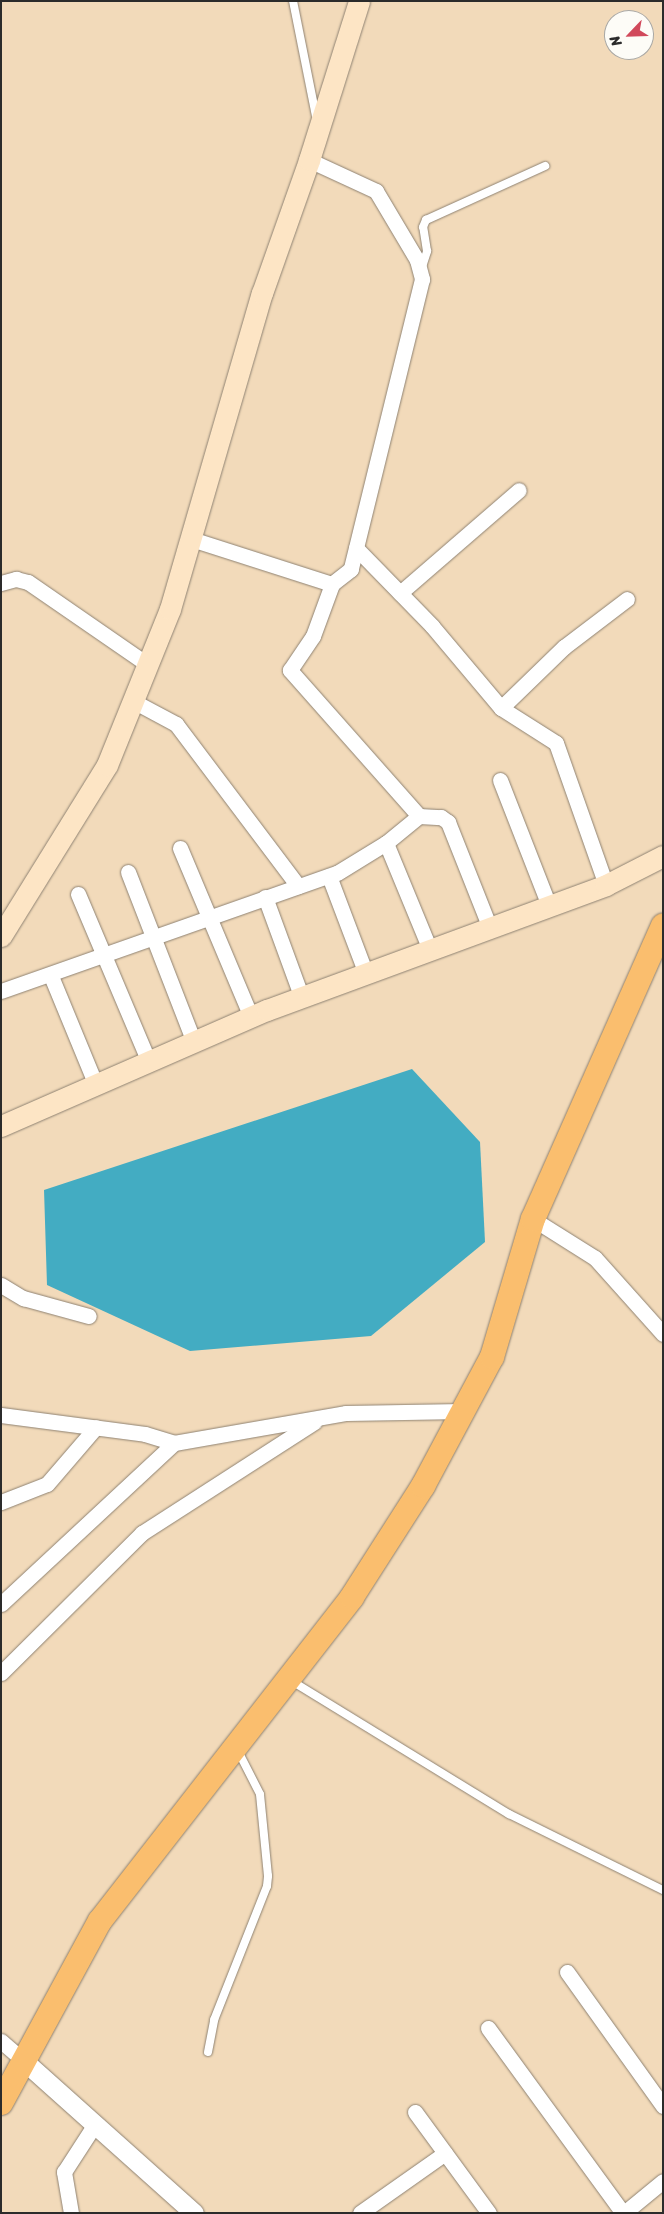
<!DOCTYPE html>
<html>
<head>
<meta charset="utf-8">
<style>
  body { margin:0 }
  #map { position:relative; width:664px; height:2214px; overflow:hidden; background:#f2daba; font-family:Sriracha,sans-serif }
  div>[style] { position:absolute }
  .water>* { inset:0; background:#43acc2 }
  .roads { filter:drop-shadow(0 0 1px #8e8272) drop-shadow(0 0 1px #8e8272) }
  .service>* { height:8px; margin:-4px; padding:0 4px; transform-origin:4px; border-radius:4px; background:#fff }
  .minor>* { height:15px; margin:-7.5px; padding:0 7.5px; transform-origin:7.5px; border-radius:7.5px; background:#fff }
  .tertiary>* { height:19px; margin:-9.5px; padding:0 9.5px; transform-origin:9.5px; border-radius:9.5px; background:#fff }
  .secondary>* { height:21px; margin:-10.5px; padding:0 10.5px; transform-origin:10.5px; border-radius:10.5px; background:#fde5c5 }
  .primary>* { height:24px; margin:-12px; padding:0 12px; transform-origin:12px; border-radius:12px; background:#fabe6e }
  span { translate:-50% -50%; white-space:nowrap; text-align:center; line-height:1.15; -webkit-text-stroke:5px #fdfcf7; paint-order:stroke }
  .frame { position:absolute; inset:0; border:2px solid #2b2b2b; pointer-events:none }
  .north { position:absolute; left:604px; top:10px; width:50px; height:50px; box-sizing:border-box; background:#fdfcf7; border:1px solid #a9a8a5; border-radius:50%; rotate:246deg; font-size:14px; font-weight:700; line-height:20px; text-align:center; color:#2b2b2b }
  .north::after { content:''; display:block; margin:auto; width:18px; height:22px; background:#d1495b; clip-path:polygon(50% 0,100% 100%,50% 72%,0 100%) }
</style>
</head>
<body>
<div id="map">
  <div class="water">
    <i style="clip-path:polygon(412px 1069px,480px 1142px,485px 1242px,371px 1336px,190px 1351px,47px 1285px,44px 1190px)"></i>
  </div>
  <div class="roads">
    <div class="service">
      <i style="left:293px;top:1px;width:117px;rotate:78.7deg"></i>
      <i style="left:421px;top:270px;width:20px;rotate:-72deg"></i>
      <i style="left:427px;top:251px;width:24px;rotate:-99deg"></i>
      <i style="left:423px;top:227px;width:8px;rotate:-67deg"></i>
      <i style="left:426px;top:220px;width:131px;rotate:-24.4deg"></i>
      <i style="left:290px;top:1680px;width:257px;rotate:31.5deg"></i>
      <i style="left:509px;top:1814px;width:172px;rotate:26.3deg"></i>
      <i style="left:208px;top:2052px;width:33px;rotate:-79deg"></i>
      <i style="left:214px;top:2020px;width:144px;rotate:-68.4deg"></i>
      <i style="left:267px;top:1886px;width:10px;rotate:-84deg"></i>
      <i style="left:268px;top:1876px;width:82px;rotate:-95.6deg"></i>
      <i style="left:260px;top:1794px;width:48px;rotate:-117.1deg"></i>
    </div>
    <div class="minor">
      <i style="left:309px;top:160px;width:74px;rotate:24.8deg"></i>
      <i style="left:376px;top:191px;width:80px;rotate:59.3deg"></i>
      <i style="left:417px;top:260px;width:20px;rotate:75deg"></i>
      <i style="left:422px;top:279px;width:299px;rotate:103.8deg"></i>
      <i style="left:351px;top:569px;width:24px;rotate:142deg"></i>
      <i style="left:356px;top:548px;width:109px;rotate:45.7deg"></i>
      <i style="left:432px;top:626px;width:107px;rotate:49.9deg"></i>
      <i style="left:501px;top:708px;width:88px;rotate:-44.1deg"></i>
      <i style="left:564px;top:647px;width:79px;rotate:-37.3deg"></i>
      <i style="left:1px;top:583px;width:16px;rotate:-15deg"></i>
      <i style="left:16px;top:579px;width:12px;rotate:14deg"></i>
      <i style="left:28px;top:582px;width:145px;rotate:34.6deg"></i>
      <i style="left:400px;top:593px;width:157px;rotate:-40.9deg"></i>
      <i style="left:133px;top:701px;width:49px;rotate:28.1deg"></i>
      <i style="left:176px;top:724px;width:203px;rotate:53deg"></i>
      <i style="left:501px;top:708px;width:65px;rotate:32.5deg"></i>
      <i style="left:556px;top:743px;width:151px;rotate:70.6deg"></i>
      <i style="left:500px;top:780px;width:135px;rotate:68.7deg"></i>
      <i style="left:419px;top:816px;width:22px;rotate:3deg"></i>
      <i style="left:441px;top:817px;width:9px;rotate:36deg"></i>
      <i style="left:448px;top:822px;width:114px;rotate:68.4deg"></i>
      <i style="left:386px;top:843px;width:116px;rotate:67.6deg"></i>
      <i style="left:180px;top:848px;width:183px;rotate:67.2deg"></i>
      <i style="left:128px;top:872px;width:182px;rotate:68.8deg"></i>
      <i style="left:329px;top:876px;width:105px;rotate:69.3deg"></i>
      <i style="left:78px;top:894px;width:182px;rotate:67.1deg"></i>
      <i style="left:265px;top:897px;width:108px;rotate:69.9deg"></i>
      <i style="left:51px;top:976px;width:118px;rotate:67.6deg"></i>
      <i style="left:1px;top:991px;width:356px;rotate:-19.4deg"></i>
      <i style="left:337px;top:873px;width:57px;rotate:-31.5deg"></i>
      <i style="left:386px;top:843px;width:43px;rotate:-39.3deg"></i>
      <i style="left:419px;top:816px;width:195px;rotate:-131.5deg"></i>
      <i style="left:290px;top:670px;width:41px;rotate:-55.9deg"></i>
      <i style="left:313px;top:636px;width:55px;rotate:-69.9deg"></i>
      <i style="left:332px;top:584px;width:148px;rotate:-162.3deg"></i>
      <i style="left:533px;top:1219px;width:73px;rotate:32.2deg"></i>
      <i style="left:595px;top:1258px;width:102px;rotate:48.2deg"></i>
      <i style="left:1px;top:1285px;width:26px;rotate:31deg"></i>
      <i style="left:23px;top:1298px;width:68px;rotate:15.3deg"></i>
      <i style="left:1px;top:1415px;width:145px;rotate:7.5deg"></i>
      <i style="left:145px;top:1434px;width:30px;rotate:17deg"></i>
      <i style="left:174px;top:1443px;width:175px;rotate:-9.9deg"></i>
      <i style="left:346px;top:1413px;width:117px;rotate:-1deg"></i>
      <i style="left:1px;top:1502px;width:49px;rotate:-21.4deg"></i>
      <i style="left:47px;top:1484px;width:75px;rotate:-49.3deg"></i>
      <i style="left:1px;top:1604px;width:236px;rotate:-42.9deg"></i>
      <i style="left:1px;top:1673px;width:199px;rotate:-44.8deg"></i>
      <i style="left:142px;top:1533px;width:205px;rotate:-32.8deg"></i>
      <i style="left:567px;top:1972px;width:165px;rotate:54.4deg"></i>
      <i style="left:488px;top:2028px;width:229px;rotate:53.9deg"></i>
      <i style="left:1px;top:2041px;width:30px;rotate:41deg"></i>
      <i style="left:415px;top:2112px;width:125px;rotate:53.8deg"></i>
      <i style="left:71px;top:2213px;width:42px;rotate:-99.7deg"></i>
      <i style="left:64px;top:2172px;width:57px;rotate:-57.1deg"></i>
      <i style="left:360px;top:2213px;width:104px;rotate:-35.2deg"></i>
      <i style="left:624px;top:2213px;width:50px;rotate:-39.4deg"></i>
    </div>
    <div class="tertiary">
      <i style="left:24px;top:2061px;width:228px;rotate:41.8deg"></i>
    </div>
    <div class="secondary">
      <i style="left:1px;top:936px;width:201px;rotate:-58.2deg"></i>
      <i style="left:107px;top:765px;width:168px;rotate:-68deg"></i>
      <i style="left:170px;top:609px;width:329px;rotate:-73.8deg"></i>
      <i style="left:262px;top:293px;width:141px;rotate:-70.5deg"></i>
      <i style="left:309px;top:160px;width:167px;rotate:-72.5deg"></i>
      <i style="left:1px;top:1126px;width:290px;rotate:-23.6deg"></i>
      <i style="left:267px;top:1010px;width:361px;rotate:-20.2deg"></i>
      <i style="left:606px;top:885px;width:64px;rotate:-27deg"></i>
    </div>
    <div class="primary">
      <i style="left:1px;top:2103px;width:207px;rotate:-61.5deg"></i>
      <i style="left:100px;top:1921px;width:410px;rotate:-52.1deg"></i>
      <i style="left:352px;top:1597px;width:132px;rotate:-57.4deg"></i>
      <i style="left:423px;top:1486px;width:146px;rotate:-61.9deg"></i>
      <i style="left:492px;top:1357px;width:144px;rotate:-73.5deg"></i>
      <i style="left:533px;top:1219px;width:321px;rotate:-66.1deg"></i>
    </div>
  </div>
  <div class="frame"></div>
  <div class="north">N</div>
</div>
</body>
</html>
